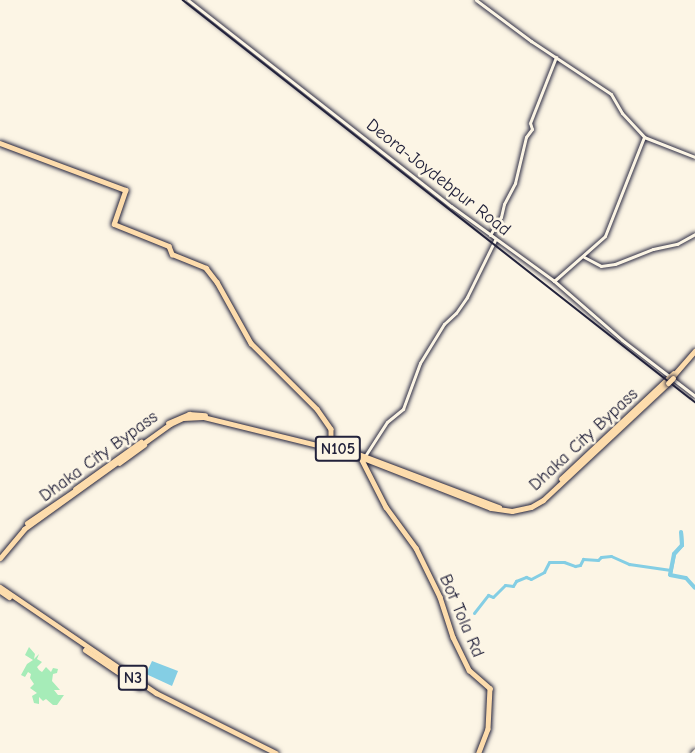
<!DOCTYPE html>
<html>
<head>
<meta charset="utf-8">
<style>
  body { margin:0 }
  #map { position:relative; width:695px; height:753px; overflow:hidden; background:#fcf5e5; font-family:"Comic Neue",sans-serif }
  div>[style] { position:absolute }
  .green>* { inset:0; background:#a6ecb8 }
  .water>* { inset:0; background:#84cee4 }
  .canal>* { height:3px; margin:-1.5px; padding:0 1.5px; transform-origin:1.5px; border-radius:1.5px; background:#84cee4 }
  .river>* { height:4px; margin:-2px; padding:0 2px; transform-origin:2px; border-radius:2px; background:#84cee4 }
  .roads { filter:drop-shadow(0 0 2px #22223b) drop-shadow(0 0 2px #22223b) }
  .minor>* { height:3px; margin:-1.5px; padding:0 1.5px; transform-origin:1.5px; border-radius:1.5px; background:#fcf5e5 }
  .major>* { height:4.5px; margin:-2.25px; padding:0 2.25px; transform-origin:2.25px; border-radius:2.25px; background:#fddcac }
  .highway>* { height:5px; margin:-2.5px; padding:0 2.5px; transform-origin:2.5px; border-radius:2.5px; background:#fddcac }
  .rail>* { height:1.5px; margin:-0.75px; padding:0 0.75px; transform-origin:0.75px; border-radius:0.75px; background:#22223b }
  .bridges { filter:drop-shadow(0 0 2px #22223b) drop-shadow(0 0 2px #22223b) }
  .highway-bridge>* { height:5px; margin:-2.5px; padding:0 2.5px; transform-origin:2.5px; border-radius:2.5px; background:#fddcac }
  span { translate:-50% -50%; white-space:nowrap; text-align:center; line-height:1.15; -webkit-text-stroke:5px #fcf5e5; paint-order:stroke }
  .shield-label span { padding:2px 4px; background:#fcf5e5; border:2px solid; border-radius:4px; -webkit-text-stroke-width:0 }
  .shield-label { font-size:16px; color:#22223b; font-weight:700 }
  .street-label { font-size:18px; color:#22223b }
</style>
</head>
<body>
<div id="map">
  <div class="green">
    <i style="clip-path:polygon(29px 647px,35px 654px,34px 659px,39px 654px,37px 659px,42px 662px,37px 667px,39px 670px,42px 672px,46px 667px,51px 672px,53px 668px,58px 669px,57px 673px,53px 674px,52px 681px,60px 690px,54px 690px,58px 695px,64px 695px,57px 705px,53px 705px,46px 699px,43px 701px,39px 697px,39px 704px,34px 703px,32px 696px,37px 693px,30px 688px,34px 684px,30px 678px,31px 674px,28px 672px,25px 677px,21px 675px,27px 664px,33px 660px,25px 655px)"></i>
  </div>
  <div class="water">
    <i style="clip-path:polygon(152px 661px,178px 671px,172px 686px,146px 674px)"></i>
  </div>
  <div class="canal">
    <i style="left:670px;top:575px;width:21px;rotate:-79deg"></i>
    <i style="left:674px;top:554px;width:12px;rotate:-48deg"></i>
    <i style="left:682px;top:545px;width:13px;rotate:-94deg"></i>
    <i style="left:474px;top:613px;width:23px;rotate:-52deg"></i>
    <i style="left:488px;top:595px;width:5px;rotate:22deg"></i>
    <i style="left:493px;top:597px;width:17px;rotate:-45deg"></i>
    <i style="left:505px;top:585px;width:8px;rotate:7deg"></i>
    <i style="left:513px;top:586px;width:6px;rotate:-59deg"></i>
    <i style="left:516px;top:581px;width:11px;rotate:-22deg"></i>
    <i style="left:526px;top:577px;width:5px;rotate:22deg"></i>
    <i style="left:531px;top:579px;width:15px;rotate:-28deg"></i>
    <i style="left:544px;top:572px;width:11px;rotate:-63deg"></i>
    <i style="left:549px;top:562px;width:15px"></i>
    <i style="left:564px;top:562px;width:12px;rotate:20deg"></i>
    <i style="left:575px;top:566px;width:5px;rotate:-11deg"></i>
    <i style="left:580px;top:565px;width:7px;rotate:-63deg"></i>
    <i style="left:583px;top:559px;width:15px;rotate:4deg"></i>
    <i style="left:598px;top:560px;width:4px;rotate:-45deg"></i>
    <i style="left:601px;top:557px;width:10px;rotate:-6deg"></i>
    <i style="left:611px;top:556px;width:20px;rotate:24deg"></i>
    <i style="left:629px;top:564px;width:42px;rotate:8.1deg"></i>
  </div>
  <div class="river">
    <i style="left:681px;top:532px;width:13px;rotate:86deg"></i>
    <i style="left:682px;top:545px;width:12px;rotate:132deg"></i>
    <i style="left:674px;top:554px;width:21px;rotate:101deg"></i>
    <i style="left:670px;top:575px;width:16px;rotate:11deg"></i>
    <i style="left:686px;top:578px;width:13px;rotate:48deg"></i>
  </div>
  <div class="roads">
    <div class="minor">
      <i style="left:188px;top:0;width:334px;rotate:38.1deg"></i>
      <i style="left:451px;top:206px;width:126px;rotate:36deg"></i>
      <i style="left:553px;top:280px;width:91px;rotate:41deg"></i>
      <i style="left:622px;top:340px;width:92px;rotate:37.5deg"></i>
      <i style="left:476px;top:0;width:69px;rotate:36.7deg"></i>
      <i style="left:531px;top:41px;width:96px;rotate:33.5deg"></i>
      <i style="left:611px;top:94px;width:22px;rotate:60deg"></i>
      <i style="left:622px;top:113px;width:33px;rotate:47deg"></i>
      <i style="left:644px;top:137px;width:55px;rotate:21.4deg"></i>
      <i style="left:490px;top:235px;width:21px;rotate:-59deg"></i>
      <i style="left:501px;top:217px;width:13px;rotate:-77deg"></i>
      <i style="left:504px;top:204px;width:24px;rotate:-62deg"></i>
      <i style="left:515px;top:183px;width:47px;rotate:-76.6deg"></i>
      <i style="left:526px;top:137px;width:10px;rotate:-53deg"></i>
      <i style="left:532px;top:129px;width:6px;rotate:-108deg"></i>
      <i style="left:530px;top:123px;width:71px;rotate:-68.5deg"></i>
      <i style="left:584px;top:257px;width:19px;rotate:28deg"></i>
      <i style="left:601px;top:266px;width:14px;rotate:-8deg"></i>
      <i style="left:615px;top:264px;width:41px;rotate:-21.5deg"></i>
      <i style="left:653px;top:249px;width:25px;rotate:-12deg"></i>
      <i style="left:677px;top:244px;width:21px;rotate:-29deg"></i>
      <i style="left:554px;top:281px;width:68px;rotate:-41.4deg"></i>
      <i style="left:605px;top:236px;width:106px;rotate:-68.5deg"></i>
      <i style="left:365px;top:456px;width:40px;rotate:-57.1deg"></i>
      <i style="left:387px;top:422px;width:21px;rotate:-39deg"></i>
      <i style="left:403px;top:409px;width:49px;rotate:-69.7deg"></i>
      <i style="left:420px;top:363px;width:46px;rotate:-58.4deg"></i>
      <i style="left:444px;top:324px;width:16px;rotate:-43deg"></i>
      <i style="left:456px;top:313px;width:19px;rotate:-55deg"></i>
      <i style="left:467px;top:297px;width:64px;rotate:-63.8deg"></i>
      <i style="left:692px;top:753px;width:4px;rotate:-45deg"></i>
    </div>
    <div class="major">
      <i style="left:0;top:143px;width:134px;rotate:20.5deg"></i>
      <i style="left:126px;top:190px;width:36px;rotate:109deg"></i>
      <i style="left:114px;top:224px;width:59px;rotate:21.8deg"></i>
      <i style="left:169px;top:246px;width:9px;rotate:69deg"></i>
      <i style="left:172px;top:254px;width:37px;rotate:22deg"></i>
      <i style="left:206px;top:268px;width:18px;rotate:52deg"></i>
      <i style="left:217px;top:282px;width:70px;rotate:60.9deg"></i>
      <i style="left:251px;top:343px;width:93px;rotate:45deg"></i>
      <i style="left:317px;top:409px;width:24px;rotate:55deg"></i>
      <i style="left:331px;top:429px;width:13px;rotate:90deg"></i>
      <i style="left:331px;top:442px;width:11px;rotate:34deg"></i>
      <i style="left:168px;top:423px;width:23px;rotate:-23deg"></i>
      <i style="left:189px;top:414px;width:16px;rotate:4deg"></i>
      <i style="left:356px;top:453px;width:153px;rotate:20.7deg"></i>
      <i style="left:361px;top:458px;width:55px;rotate:63deg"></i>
      <i style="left:386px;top:507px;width:51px;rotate:53.8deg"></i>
      <i style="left:416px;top:548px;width:55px;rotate:63.9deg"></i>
      <i style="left:440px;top:597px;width:42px;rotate:72deg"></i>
      <i style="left:453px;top:637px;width:37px;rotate:64deg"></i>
      <i style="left:469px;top:670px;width:28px;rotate:41deg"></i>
      <i style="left:490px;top:688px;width:41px;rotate:92.8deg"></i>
      <i style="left:488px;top:729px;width:26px;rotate:111deg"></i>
      <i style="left:119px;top:463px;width:31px;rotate:-36deg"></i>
      <i style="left:561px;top:479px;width:154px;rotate:-43.2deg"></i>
      <i style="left:75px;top:489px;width:81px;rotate:-35.5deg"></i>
    </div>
    <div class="highway">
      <i style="left:672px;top:377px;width:35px;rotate:-49deg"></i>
      <i style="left:27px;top:523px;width:60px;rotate:-34.2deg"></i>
      <i style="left:0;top:558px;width:38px;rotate:-50deg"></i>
      <i style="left:24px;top:529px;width:180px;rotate:-35.7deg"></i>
      <i style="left:170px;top:424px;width:14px;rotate:-25deg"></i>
      <i style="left:183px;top:418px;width:20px;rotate:-3deg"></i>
      <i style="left:203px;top:417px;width:151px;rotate:13.8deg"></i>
      <i style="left:350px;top:453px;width:151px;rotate:21.3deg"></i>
      <i style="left:491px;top:508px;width:21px;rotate:8deg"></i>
      <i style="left:512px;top:511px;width:19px;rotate:-12deg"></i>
      <i style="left:531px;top:507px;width:14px;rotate:-30deg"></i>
      <i style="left:543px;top:500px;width:171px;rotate:-43.1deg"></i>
      <i style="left:0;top:587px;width:189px;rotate:34.2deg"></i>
      <i style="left:156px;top:693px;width:134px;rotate:26.6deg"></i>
      <i style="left:0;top:591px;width:11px;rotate:34deg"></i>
      <i style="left:85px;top:650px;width:66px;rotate:33.9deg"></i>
    </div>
  </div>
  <div class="rail">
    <i style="left:183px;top:0;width:651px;rotate:38.14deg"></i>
  </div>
  <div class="bridges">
    <div class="highway-bridge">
      <i style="left:668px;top:383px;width:7px;rotate:-45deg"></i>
    </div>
  </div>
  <div class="shield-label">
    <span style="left:338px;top:449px">N105</span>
    <span style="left:133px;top:678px">N3</span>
  </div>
  <div class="street-label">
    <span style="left:438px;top:178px;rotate:38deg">Deora-Joydebpur Road</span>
    <span style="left:584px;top:440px;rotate:-43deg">Dhaka City Bypass</span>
    <span style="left:99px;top:457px;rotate:-36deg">Dhaka City Bypass</span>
    <span style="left:461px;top:616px;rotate:67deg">Bot Tola Rd</span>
  </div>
</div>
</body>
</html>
